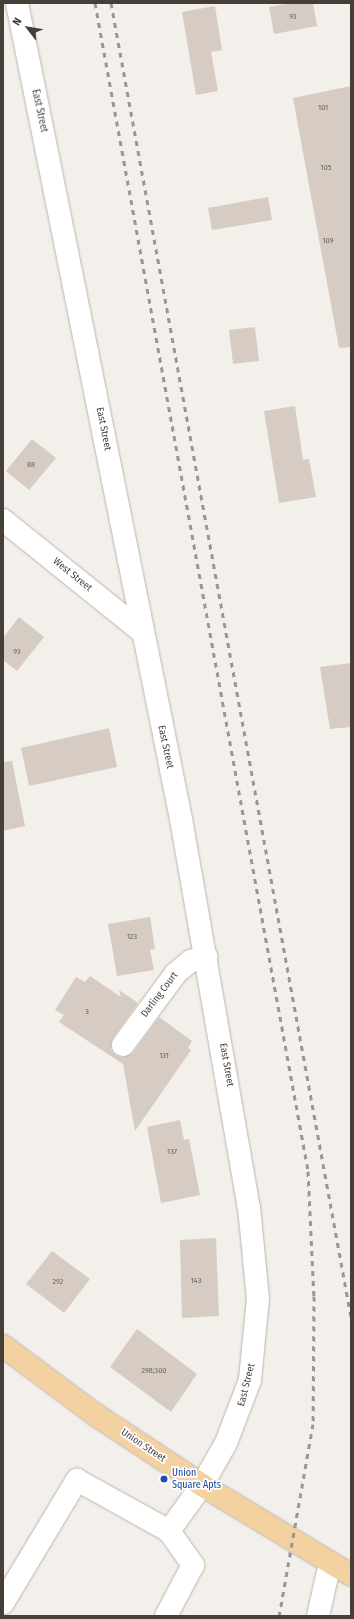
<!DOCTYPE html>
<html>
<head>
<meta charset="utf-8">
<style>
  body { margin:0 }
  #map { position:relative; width:354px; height:1619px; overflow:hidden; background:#f3efea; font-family:"Fira Sans Condensed",sans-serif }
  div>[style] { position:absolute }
  .building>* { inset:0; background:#d7ccc3 }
  .roads { filter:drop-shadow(0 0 1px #beb5ad) drop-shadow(0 0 1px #beb5ad) }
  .minor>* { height:22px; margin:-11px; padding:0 11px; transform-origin:11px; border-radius:11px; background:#fff }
  .major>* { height:22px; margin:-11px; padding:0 11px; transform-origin:11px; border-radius:11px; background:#f4d1a1 }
  .rail>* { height:3px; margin-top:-1.5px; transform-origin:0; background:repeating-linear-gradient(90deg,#979797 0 5px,transparent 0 10px) }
  .dots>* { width:11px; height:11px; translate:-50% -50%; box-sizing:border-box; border:2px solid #fff; border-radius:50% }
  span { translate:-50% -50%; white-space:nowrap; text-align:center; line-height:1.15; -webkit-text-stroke:3.5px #fff; paint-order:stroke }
  .number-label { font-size:8px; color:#6a625b }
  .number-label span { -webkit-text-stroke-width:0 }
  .street-label { font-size:10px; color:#463f38 }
  .transit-label { font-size:10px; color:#164399 }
  .left { translate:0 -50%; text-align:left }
  .frame { position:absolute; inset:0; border:4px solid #463f38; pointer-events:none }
  .north { position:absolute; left:8px; top:8px; width:40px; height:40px; -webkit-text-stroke:3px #fff; paint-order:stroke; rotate:301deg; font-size:11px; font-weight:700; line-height:16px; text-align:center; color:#463f38 }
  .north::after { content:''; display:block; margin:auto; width:14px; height:18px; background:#463f38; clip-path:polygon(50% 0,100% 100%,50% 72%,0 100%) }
</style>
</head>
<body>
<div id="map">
  <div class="building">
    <i style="clip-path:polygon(291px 3px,313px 3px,317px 26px,274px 34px,269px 7px)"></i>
    <i style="clip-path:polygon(215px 6px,222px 50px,211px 52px,218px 91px,196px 95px,182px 12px)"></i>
    <i style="clip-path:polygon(351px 86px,351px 347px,339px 348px,293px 98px)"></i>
    <i style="clip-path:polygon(268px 197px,272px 220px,212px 230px,208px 208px)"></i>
    <i style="clip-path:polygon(255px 327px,259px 361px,233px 364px,229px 330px)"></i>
    <i style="clip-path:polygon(295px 406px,303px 460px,309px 459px,316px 497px,279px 503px,264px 411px)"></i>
    <i style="clip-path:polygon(32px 439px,56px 458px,29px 490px,6px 471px)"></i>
    <i style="clip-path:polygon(19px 617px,44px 637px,17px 671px,3px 660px,3px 638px)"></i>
    <i style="clip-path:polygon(351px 663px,351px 727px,330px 729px,320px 667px)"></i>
    <i style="clip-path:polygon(109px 728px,117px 767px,29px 786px,21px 748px)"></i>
    <i style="clip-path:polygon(12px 761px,25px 826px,3px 831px,3px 762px)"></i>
    <i style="clip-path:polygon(150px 917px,155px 949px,150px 950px,154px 970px,117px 976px,108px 924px)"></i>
    <i style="clip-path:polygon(90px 976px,121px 997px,119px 990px,138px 1003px,113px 1038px,111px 1050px,116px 1055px,122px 1057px,133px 1053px,159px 1017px,192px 1041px,188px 1048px,191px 1050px,135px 1131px,123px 1064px,59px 1022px,64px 1015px,55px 1010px,76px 977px,85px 982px)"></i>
    <i style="clip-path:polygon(180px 1120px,184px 1140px,189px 1139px,200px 1195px,161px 1203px,147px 1127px)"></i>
    <i style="clip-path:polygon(216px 1238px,219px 1316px,182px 1318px,180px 1240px)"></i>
    <i style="clip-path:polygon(52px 1251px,90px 1279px,64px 1313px,26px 1284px)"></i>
    <i style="clip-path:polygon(137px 1329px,197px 1374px,171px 1412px,110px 1367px)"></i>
  </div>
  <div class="roads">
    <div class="minor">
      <i style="left:17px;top:3px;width:832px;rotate:78.64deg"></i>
      <i style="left:181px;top:819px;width:394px;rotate:80.1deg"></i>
      <i style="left:249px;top:1207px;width:91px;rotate:84.4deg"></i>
      <i style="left:258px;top:1298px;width:82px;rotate:95.6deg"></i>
      <i style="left:250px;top:1380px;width:67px;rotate:110.9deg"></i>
      <i style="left:226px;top:1443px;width:48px;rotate:119.7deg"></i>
      <i style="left:202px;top:1485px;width:57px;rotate:125.7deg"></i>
      <i style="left:3px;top:520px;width:177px;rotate:38.8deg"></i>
      <i style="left:123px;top:1045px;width:89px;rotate:-53.6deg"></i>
      <i style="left:176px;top:973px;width:19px;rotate:-39deg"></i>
      <i style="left:191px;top:961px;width:16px;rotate:-15deg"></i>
      <i style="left:3px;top:1603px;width:144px;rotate:-59deg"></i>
      <i style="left:77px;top:1480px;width:105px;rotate:29deg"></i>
      <i style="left:169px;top:1531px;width:42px;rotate:54.8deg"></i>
      <i style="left:193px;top:1565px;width:58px;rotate:117.9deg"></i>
      <i style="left:318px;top:1616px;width:54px;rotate:-77.2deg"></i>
    </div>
    <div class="major">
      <i style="left:3px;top:1346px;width:116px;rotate:36.6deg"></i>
      <i style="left:96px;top:1415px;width:127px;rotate:33.4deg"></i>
      <i style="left:202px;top:1485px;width:174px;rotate:31.1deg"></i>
    </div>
  </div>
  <div class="rail">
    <i style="left:95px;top:3px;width:1187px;rotate:79.66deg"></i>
    <i style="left:308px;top:1171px;width:125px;rotate:87.3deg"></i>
    <i style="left:314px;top:1296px;width:128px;rotate:90.4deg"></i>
    <i style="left:313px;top:1424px;width:195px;rotate:100deg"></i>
    <i style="left:111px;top:3px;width:1336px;rotate:79.65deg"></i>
  </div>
  <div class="dots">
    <i style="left:164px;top:1479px;background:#1a4fb4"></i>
  </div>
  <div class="number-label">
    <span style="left:293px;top:17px">93</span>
    <span style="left:323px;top:108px">101</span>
    <span style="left:326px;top:168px">105</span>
    <span style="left:328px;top:241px">109</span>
    <span style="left:31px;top:465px">88</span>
    <span style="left:17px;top:652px">93</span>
    <span style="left:132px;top:937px">123</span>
    <span style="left:87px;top:1012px">3</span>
    <span style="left:164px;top:1056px">131</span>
    <span style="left:172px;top:1152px">137</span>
    <span style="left:196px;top:1281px">143</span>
    <span style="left:58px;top:1282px">292</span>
    <span style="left:154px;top:1371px">298;300</span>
  </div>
  <div class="street-label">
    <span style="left:39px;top:111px;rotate:78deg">East Street</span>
    <span style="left:103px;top:429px;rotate:79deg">East Street</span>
    <span style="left:72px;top:575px;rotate:39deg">West Street</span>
    <span style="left:165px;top:747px;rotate:78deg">East Street</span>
    <span style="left:160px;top:995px;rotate:-53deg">Darling Court</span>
    <span style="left:226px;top:1065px;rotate:80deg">East Street</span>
    <span style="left:247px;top:1385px;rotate:-76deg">East Street</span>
    <span style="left:143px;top:1446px;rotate:34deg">Union Street</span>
  </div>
  <div class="transit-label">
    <span class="left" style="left:172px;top:1479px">Union<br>Square Apts</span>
  </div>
  <div class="frame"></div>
  <div class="north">N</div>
</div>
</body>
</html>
